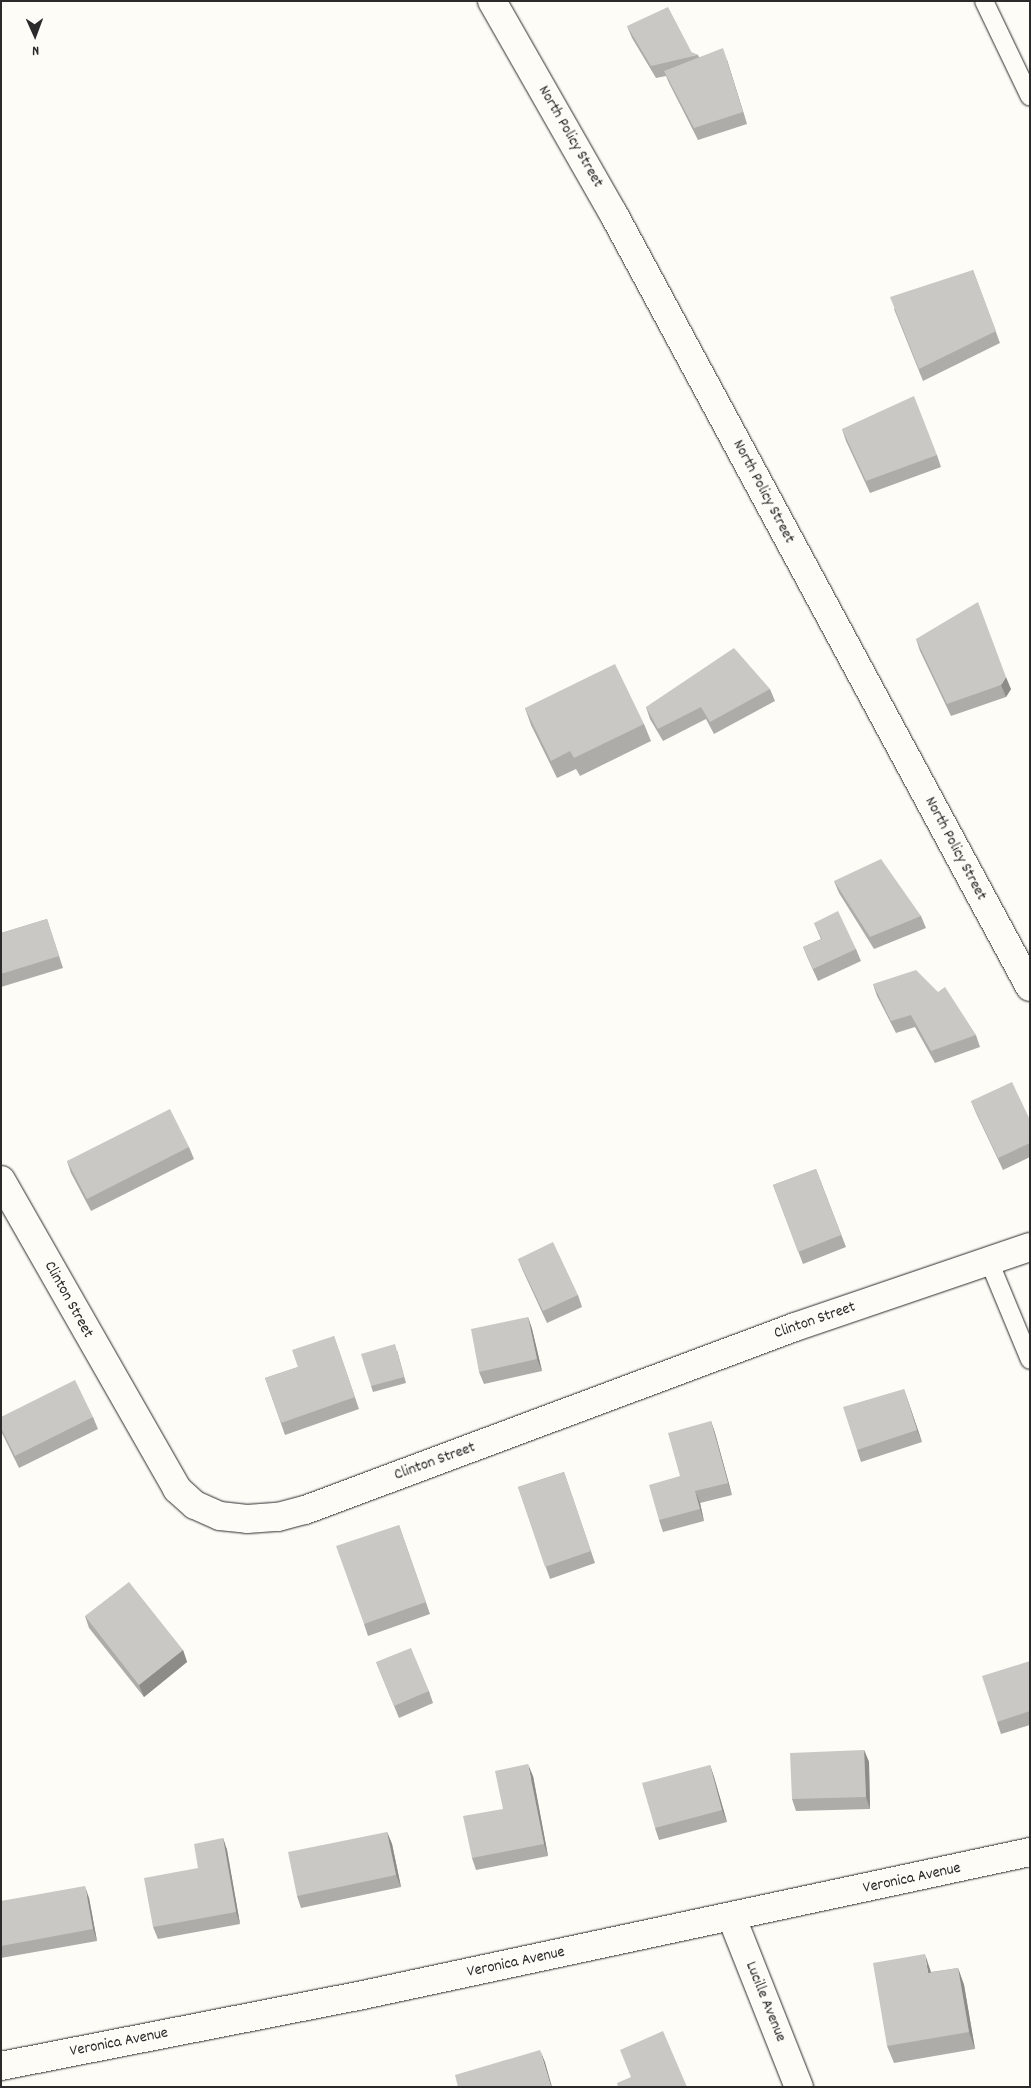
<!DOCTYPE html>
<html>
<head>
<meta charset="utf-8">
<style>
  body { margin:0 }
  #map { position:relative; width:1031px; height:2088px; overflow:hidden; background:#fdfcf7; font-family:Dekko,sans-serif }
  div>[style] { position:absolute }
  .roads { filter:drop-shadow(0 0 1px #2b2b2b) drop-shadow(0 0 1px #2b2b2b) }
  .lane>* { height:18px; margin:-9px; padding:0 9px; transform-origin:9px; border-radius:9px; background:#fdfcf7 }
  .street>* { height:28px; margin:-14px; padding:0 14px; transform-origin:14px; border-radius:14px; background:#fdfcf7 }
  .secondary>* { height:28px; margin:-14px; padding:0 14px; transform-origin:14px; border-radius:14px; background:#fdfcf7 }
  .wall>* { inset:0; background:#adaca9 }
  .shaded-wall>* { inset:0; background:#8d8c89 }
  .building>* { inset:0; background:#c9c8c4 }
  span { translate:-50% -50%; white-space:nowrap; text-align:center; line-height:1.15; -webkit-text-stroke:5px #fdfcf7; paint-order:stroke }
  .street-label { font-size:16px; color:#2b2b2b }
  .frame { position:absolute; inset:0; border:2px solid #2b2b2b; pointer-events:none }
  .north { position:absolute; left:10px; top:10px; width:50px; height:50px; -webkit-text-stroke:4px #fdfcf7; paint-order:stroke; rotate:178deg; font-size:14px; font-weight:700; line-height:20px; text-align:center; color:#2b2b2b }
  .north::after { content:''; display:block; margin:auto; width:18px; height:22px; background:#2b2b2b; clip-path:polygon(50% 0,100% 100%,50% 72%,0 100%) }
</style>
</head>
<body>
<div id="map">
  <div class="roads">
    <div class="lane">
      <i style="left:984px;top:1px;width:106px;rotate:64.4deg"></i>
      <i style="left:989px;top:1261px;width:107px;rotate:67.5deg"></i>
    </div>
    <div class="street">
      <i style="left:1px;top:1180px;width:356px;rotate:60.3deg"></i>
      <i style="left:177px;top:1489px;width:24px;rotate:42deg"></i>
      <i style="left:195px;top:1505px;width:27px;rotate:24deg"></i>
      <i style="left:220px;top:1516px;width:27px;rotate:6deg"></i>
      <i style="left:247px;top:1519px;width:31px;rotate:-4deg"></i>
      <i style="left:278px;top:1517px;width:28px;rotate:-15deg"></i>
      <i style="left:305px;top:1510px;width:523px;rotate:-20.48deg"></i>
      <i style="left:795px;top:1327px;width:248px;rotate:-18.8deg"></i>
      <i style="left:732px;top:1918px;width:182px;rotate:68.4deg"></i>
      <i style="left:1px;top:2066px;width:369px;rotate:-11.1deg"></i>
      <i style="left:363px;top:1995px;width:682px;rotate:-12.1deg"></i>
    </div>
    <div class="secondary">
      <i style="left:492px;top:1px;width:244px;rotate:60.3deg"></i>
      <i style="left:613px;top:213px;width:879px;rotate:61.69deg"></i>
    </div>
  </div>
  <div class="wall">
    <i style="clip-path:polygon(627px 26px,698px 55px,699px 57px,727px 60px,747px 124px,698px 140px,669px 83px,666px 76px,656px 78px,632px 38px)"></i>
    <i style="clip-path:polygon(973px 270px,1000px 343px,923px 381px,894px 309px)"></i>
    <i style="clip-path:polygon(842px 429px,937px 455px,941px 467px,870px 493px,846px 441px)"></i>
    <i style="clip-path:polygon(916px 639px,1011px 689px,1006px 697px,951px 716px,920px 651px)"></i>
    <i style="clip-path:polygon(770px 689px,775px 701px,714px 734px,706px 719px,663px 741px,650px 719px,646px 707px)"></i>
    <i style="clip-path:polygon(525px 708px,644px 724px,651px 741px,580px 776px,576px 769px,557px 778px,531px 725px)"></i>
    <i style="clip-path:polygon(834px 881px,921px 916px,926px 928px,874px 949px,839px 893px)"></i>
    <i style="clip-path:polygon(47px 919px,63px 968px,1px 987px,1px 933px)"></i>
    <i style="clip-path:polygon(814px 923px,856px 949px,861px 961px,818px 981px,808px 959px,803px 947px,821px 939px)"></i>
    <i style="clip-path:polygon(873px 984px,976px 1035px,980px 1047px,935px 1063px,915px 1027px,896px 1033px,877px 996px)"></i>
    <i style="clip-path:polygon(971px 1101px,1030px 1120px,1030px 1157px,1003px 1170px,976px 1113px)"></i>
    <i style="clip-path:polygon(189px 1147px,194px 1159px,91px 1211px,71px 1173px,67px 1161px)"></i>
    <i style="clip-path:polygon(816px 1169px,846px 1247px,803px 1264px,773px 1185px)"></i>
    <i style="clip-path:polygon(518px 1259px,578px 1295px,582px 1307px,547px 1323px,523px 1271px)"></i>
    <i style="clip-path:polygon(528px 1317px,532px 1329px,542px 1371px,484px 1384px,479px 1372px)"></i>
    <i style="clip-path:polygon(334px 1336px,359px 1409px,285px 1435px,265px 1378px,298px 1367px)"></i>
    <i style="clip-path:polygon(397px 1350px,406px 1383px,373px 1392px,371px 1386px)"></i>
    <i style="clip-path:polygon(904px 1389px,922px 1442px,861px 1462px,857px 1450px)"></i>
    <i style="clip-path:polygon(1px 1417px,93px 1417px,98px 1429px,19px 1468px,1px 1431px)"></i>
    <i style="clip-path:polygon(711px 1421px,715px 1433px,732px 1495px,700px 1503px,704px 1521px,663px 1532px,659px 1520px,680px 1476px)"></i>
    <i style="clip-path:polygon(564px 1472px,595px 1563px,550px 1579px,518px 1487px)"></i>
    <i style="clip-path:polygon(399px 1525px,430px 1614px,368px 1636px,364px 1624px)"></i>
    <i style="clip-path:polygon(85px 1616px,183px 1650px,187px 1662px,144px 1697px,89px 1628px)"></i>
    <i style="clip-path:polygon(1030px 1661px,1030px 1725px,1001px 1734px,997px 1722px)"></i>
    <i style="clip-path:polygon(376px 1662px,429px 1691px,433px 1703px,399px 1718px)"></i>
    <i style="clip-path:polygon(864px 1750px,869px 1762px,870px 1809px,796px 1811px,792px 1799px)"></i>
    <i style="clip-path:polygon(710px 1765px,714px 1777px,727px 1822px,659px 1840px,655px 1828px)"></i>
    <i style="clip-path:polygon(533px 1776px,548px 1856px,476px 1870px,472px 1858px,503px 1809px)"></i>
    <i style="clip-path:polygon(387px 1832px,392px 1844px,401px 1887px,301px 1908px,297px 1896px)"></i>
    <i style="clip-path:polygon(223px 1838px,227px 1850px,240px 1924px,158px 1939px,153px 1927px,198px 1868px)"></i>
    <i style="clip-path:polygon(89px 1898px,97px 1941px,1px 1958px,1px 1901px)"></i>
    <i style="clip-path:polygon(958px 1968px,964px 1985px,975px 2049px,894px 2063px,887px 2046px,931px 1972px)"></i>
  </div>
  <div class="shaded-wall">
    <i style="clip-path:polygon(723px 48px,727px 60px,747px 124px,743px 112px)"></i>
    <i style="clip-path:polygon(1006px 677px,1011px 689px,1006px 697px,1001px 685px)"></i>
    <i style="clip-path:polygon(528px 1317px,532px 1329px,542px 1371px,537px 1359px)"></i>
    <i style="clip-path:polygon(904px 1389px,908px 1401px,922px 1442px,917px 1430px)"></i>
    <i style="clip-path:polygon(711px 1421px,715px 1433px,732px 1495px,728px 1483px)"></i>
    <i style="clip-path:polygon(695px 1491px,700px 1503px,704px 1521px,700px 1509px)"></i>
    <i style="clip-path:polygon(183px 1650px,187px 1662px,144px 1697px,139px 1685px)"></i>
    <i style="clip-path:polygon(864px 1750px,869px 1762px,870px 1809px,866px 1797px)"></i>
    <i style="clip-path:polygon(528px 1764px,533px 1776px,548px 1856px,544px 1844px)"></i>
    <i style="clip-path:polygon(710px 1765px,714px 1777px,727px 1822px,722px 1810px)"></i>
    <i style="clip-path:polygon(387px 1832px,392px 1844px,401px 1887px,396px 1875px)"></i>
    <i style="clip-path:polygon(223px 1838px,227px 1850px,240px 1924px,236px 1912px)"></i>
    <i style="clip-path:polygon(85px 1886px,89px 1898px,97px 1941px,93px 1929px)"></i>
    <i style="clip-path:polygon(925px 1954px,931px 1972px,934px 1990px,928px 1973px)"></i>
    <i style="clip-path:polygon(958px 1968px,964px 1985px,975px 2049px,969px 2032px)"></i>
    <i style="clip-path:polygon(540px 2050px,545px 2062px,552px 2087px,551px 2087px)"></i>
  </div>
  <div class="building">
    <i style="clip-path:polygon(668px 7px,692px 53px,698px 55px,651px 66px,627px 26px)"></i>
    <i style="clip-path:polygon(723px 48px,743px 112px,694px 128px,664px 71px)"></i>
    <i style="clip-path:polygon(973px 270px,996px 331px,919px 369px,890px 297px)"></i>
    <i style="clip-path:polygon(914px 396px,937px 455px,866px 481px,842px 429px)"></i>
    <i style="clip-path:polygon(978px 602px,1006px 677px,1001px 685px,947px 704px,916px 639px)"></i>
    <i style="clip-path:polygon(734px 648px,770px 689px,710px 722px,701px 707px,658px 729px,646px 707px)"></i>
    <i style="clip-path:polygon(615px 664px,644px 724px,574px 758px,570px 751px,551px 761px,525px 708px)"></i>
    <i style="clip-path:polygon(881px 859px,921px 916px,870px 937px,834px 881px)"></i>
    <i style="clip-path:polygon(838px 911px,856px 949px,813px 969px,803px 947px,822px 939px,814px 923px)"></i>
    <i style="clip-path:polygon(47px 919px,59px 956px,1px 974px,1px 933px)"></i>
    <i style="clip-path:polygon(916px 970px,938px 992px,945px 987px,976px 1035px,931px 1051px,911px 1015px,891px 1021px,873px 984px)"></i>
    <i style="clip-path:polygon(1012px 1082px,1030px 1120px,1030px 1143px,998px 1158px,971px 1101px)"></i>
    <i style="clip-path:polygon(170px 1109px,189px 1147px,87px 1199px,67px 1161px)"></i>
    <i style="clip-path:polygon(816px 1169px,841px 1235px,798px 1252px,773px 1185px)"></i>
    <i style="clip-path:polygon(553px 1242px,578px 1295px,543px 1311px,518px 1259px)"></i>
    <i style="clip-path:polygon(528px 1317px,537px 1359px,479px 1372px,471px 1329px)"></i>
    <i style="clip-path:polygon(334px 1336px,355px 1397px,281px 1423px,265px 1378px,298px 1367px,292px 1350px)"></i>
    <i style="clip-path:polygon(395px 1344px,404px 1377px,371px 1386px,361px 1354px)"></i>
    <i style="clip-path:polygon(75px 1380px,93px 1417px,15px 1456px,1px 1428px,1px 1417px)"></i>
    <i style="clip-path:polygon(904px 1389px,917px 1430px,857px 1450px,843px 1407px)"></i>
    <i style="clip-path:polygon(711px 1421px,728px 1483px,695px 1491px,700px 1509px,659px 1520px,649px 1485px,680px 1476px,668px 1433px)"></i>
    <i style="clip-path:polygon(564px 1472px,591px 1551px,545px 1567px,518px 1487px)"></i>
    <i style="clip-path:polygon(399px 1525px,426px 1602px,364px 1624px,336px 1546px)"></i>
    <i style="clip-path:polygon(129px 1582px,183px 1650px,139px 1685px,85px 1616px)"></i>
    <i style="clip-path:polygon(411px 1648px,429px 1691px,394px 1706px,376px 1662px)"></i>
    <i style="clip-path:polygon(1030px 1661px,1030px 1711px,997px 1722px,982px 1676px)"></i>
    <i style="clip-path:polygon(864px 1750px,866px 1797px,792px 1799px,790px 1753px)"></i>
    <i style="clip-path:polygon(528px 1764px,544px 1844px,472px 1858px,463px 1816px,503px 1809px,495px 1771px)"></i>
    <i style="clip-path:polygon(710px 1765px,722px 1810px,655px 1828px,642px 1783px)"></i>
    <i style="clip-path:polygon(387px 1832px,396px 1875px,297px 1896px,288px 1852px)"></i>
    <i style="clip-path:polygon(223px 1838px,236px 1912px,153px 1927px,144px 1878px,198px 1868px,194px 1844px)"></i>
    <i style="clip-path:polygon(85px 1886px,93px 1929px,1px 1946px,1px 1901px)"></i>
    <i style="clip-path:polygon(925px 1954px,928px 1973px,958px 1968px,969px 2032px,887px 2046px,873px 1963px)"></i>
    <i style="clip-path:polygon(663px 2031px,687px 2087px,618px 2087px,617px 2083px,631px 2077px,620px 2050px)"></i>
    <i style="clip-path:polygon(540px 2050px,551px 2087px,458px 2087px,455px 2075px)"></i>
  </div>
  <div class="street-label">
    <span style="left:570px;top:137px;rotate:60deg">North Policy Street</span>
    <span style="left:763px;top:492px;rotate:62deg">North Policy Street</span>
    <span style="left:955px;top:849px;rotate:62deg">North Policy Street</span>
    <span style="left:68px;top:1300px;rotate:61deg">Clinton Street</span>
    <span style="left:815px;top:1321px;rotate:-19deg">Clinton Street</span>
    <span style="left:435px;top:1462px;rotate:-20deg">Clinton Street</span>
    <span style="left:912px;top:1879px;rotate:-12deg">Veronica Avenue</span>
    <span style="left:516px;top:1963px;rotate:-12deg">Veronica Avenue</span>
    <span style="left:765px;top:2002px;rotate:68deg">Lucille Avenue</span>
    <span style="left:119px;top:2043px;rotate:-11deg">Veronica Avenue</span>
  </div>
  <div class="frame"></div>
  <div class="north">N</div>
</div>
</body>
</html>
